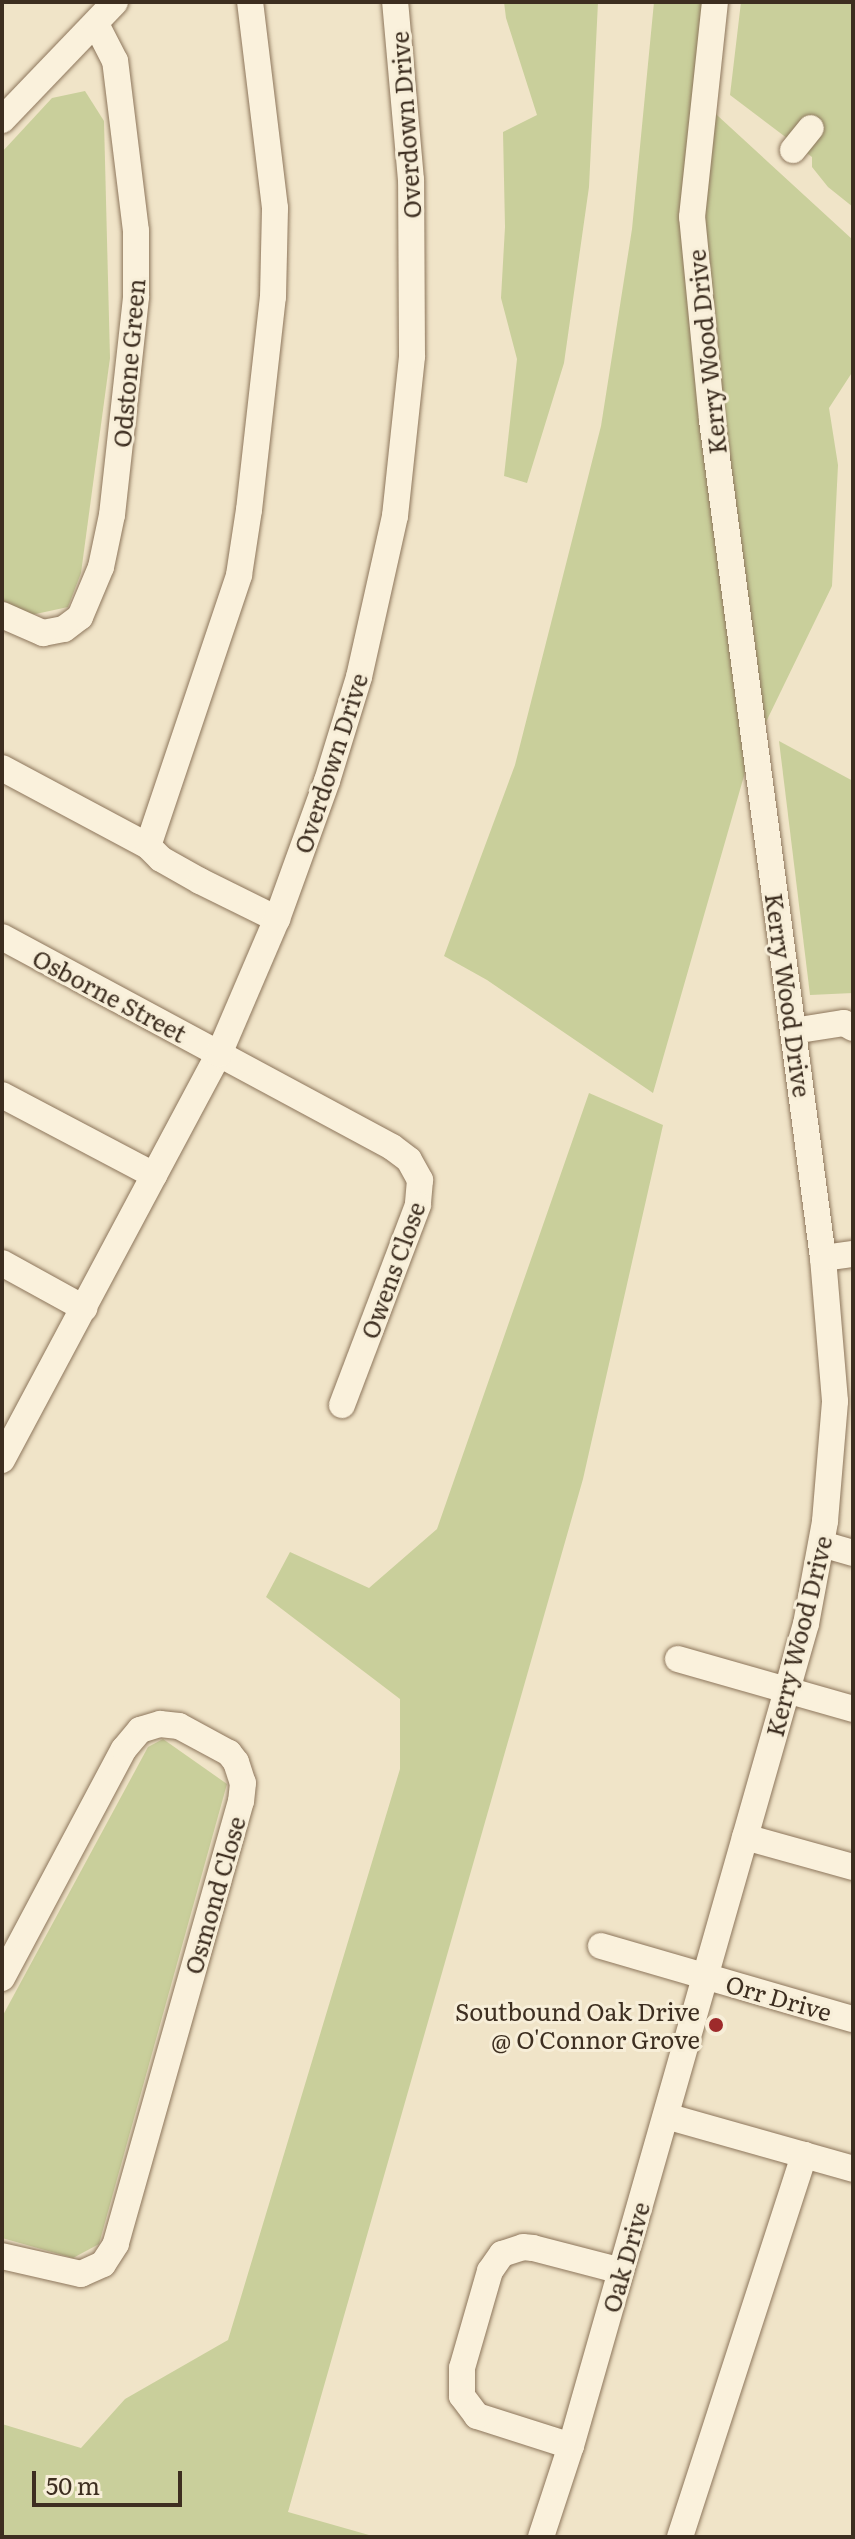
<!DOCTYPE html>
<html>
<head>
<meta charset="utf-8">
<style>
  body { margin:0 }
  #map { position:relative; width:855px; height:2539px; overflow:hidden; background:#f0e4c8; font-family:Literata,serif }
  div>[style] { position:absolute }
  .green>* { inset:0; background:#c9cf9b }
  .roads { filter:drop-shadow(0 0 2px #8d765c) drop-shadow(0 0 2px #8d765c) }
  .minor>* { height:26px; margin:-13px; padding:0 13px; transform-origin:13px; border-radius:13px; background:#faf1dc }
  .dots>* { width:22px; height:22px; translate:-50% -50%; box-sizing:border-box; border:4px solid #f7eed8; border-radius:50% }
  span { translate:-50% -50%; white-space:nowrap; text-align:center; line-height:1.15; -webkit-text-stroke:6px #f7eed8; paint-order:stroke }
  .street-label { font-size:24px; color:#3d2e20 }
  .poi-label { font-size:24px; color:#3d2e20 }
  .right { translate:-100% -50%; text-align:right }
  .frame { position:absolute; inset:0; border:4px solid #3d2e20; pointer-events:none }
  .scale { position:absolute; left:32px; top:2471px; width:150px; height:36px; box-sizing:border-box; border:4px solid #3d2e20; border-top:0; padding-left:10px; font-size:24px; line-height:28px; white-space:nowrap; color:#3d2e20; -webkit-text-stroke:6px #f7eed8; paint-order:stroke }
</style>
</head>
<body>
<div id="map">
  <div class="green">
    <i style="clip-path:polygon(504px 2px,598px 2px,589px 187px,564px 363px,527px 483px,504px 476px,517px 359px,501px 298px,505px 227px,503px 132px,537px 115px,506px 18px)"></i>
    <i style="clip-path:polygon(654px 2px,715px 2px,706px 105px,853px 240px,853px 371px,829px 408px,838px 465px,832px 586px,750px 755px,653px 1093px,487px 980px,444px 956px,515px 765px,601px 426px,632px 229px)"></i>
    <i style="clip-path:polygon(741px 2px,853px 2px,853px 207px,828px 187px,812px 167px,812px 157px,730px 95px)"></i>
    <i style="clip-path:polygon(85px 91px,104px 121px,110px 358px,81px 573px,68px 607px,31px 615px,2px 600px,2px 152px,52px 98px)"></i>
    <i style="clip-path:polygon(779px 741px,853px 781px,853px 993px,810px 995px)"></i>
    <i style="clip-path:polygon(589px 1093px,663px 1125px,583px 1479px,288px 2512px,376px 2537px,2px 2537px,2px 2424px,81px 2448px,125px 2399px,228px 2340px,400px 1769px,400px 1699px,266px 1597px,290px 1552px,369px 1588px,437px 1529px)"></i>
    <i style="clip-path:polygon(163px 1739px,227px 1784px,99px 2244px,73px 2258px,2px 2238px,2px 2017px,148px 1747px)"></i>
  </div>
  <div class="roads">
    <div class="minor">
      <i style="left:2px;top:120px;width:163px;rotate:-46.2deg"></i>
      <i style="left:793px;top:150px;width:28px;rotate:-51deg"></i>
      <i style="left:2px;top:615px;width:45px;rotate:23.7deg"></i>
      <i style="left:43px;top:633px;width:21px;rotate:-11deg"></i>
      <i style="left:64px;top:629px;width:20px;rotate:-37deg"></i>
      <i style="left:80px;top:617px;width:54px;rotate:-67.2deg"></i>
      <i style="left:101px;top:567px;width:53px;rotate:-78.1deg"></i>
      <i style="left:112px;top:515px;width:220px;rotate:-83.7deg"></i>
      <i style="left:136px;top:296px;width:65px;rotate:-90deg"></i>
      <i style="left:136px;top:231px;width:171px;rotate:-97deg"></i>
      <i style="left:115px;top:61px;width:42px;rotate:-117.2deg"></i>
      <i style="left:2px;top:768px;width:166px;rotate:28.1deg"></i>
      <i style="left:148px;top:846px;width:18px;rotate:45deg"></i>
      <i style="left:161px;top:859px;width:45px;rotate:29.4deg"></i>
      <i style="left:200px;top:881px;width:86px;rotate:26.3deg"></i>
      <i style="left:148px;top:846px;width:286px;rotate:-71.4deg"></i>
      <i style="left:239px;top:575px;width:66px;rotate:-81.3deg"></i>
      <i style="left:249px;top:510px;width:214px;rotate:-83.6deg"></i>
      <i style="left:273px;top:297px;width:89px;rotate:-88.7deg"></i>
      <i style="left:275px;top:208px;width:208px;rotate:-96.9deg"></i>
      <i style="left:2px;top:937px;width:443px;rotate:28.3deg"></i>
      <i style="left:392px;top:1147px;width:21px;rotate:37deg"></i>
      <i style="left:409px;top:1160px;width:23px;rotate:61deg"></i>
      <i style="left:420px;top:1180px;width:25px;rotate:95deg"></i>
      <i style="left:418px;top:1205px;width:214px;rotate:110.8deg"></i>
      <i style="left:793px;top:1031px;width:52px;rotate:-8.9deg"></i>
      <i style="left:844px;top:1023px;width:10px;rotate:29deg"></i>
      <i style="left:2px;top:1095px;width:172px;rotate:27.8deg"></i>
      <i style="left:823px;top:1258px;width:30px;rotate:-8deg"></i>
      <i style="left:2px;top:1263px;width:94px;rotate:28.8deg"></i>
      <i style="left:2px;top:1460px;width:460px;rotate:-61.9deg"></i>
      <i style="left:219px;top:1054px;width:147px;rotate:-66.8deg"></i>
      <i style="left:277px;top:919px;width:147px;rotate:-70.1deg"></i>
      <i style="left:327px;top:781px;width:109px;rotate:-72.9deg"></i>
      <i style="left:359px;top:677px;width:165px;rotate:-77.4deg"></i>
      <i style="left:395px;top:516px;width:161px;rotate:-83.9deg"></i>
      <i style="left:412px;top:356px;width:176px;rotate:-90.3deg"></i>
      <i style="left:411px;top:180px;width:179px;rotate:-95.1deg"></i>
      <i style="left:822px;top:1544px;width:32px;rotate:16deg"></i>
      <i style="left:678px;top:1659px;width:182px;rotate:15.9deg"></i>
      <i style="left:745px;top:1837px;width:112px;rotate:15.5deg"></i>
      <i style="left:601px;top:1946px;width:262px;rotate:16.2deg"></i>
      <i style="left:2px;top:1978px;width:259px;rotate:-62deg"></i>
      <i style="left:124px;top:1749px;width:25px;rotate:-50deg"></i>
      <i style="left:140px;top:1730px;width:21px;rotate:-17deg"></i>
      <i style="left:160px;top:1724px;width:19px;rotate:6deg"></i>
      <i style="left:179px;top:1726px;width:57px;rotate:28.4deg"></i>
      <i style="left:229px;top:1753px;width:11px;rotate:52deg"></i>
      <i style="left:236px;top:1762px;width:22px;rotate:72deg"></i>
      <i style="left:243px;top:1783px;width:18px;rotate:96deg"></i>
      <i style="left:241px;top:1801px;width:460px;rotate:105.8deg"></i>
      <i style="left:116px;top:2244px;width:24px;rotate:123deg"></i>
      <i style="left:103px;top:2264px;width:24px;rotate:156deg"></i>
      <i style="left:81px;top:2274px;width:81px;rotate:-167.2deg"></i>
      <i style="left:666px;top:2116px;width:194px;rotate:15.8deg"></i>
      <i style="left:571px;top:2446px;width:99px;rotate:-162.3deg"></i>
      <i style="left:477px;top:2416px;width:25px;rotate:-127deg"></i>
      <i style="left:462px;top:2396px;width:28px;rotate:-90deg"></i>
      <i style="left:462px;top:2368px;width:101px;rotate:-73.9deg"></i>
      <i style="left:490px;top:2271px;width:21px;rotate:-55deg"></i>
      <i style="left:502px;top:2254px;width:22px;rotate:-18deg"></i>
      <i style="left:523px;top:2247px;width:10px;rotate:6deg"></i>
      <i style="left:533px;top:2248px;width:91px;rotate:14.6deg"></i>
      <i style="left:541px;top:2537px;width:96px;rotate:-71.8deg"></i>
      <i style="left:571px;top:2446px;width:855px;rotate:-74.05deg"></i>
      <i style="left:806px;top:1624px;width:105px;rotate:-79.5deg"></i>
      <i style="left:825px;top:1521px;width:120px;rotate:-85.2deg"></i>
      <i style="left:835px;top:1401px;width:144px;rotate:-94.8deg"></i>
      <i style="left:823px;top:1258px;width:845px;rotate:-97.55deg"></i>
      <i style="left:712px;top:420px;width:204px;rotate:-95.6deg"></i>
      <i style="left:692px;top:217px;width:216px;rotate:-83.9deg"></i>
      <i style="left:680px;top:2537px;width:402px;rotate:-72deg"></i>
    </div>
  </div>
  <div class="dots">
    <i style="left:716px;top:2025px;background:#9e2a2b"></i>
  </div>
  <div class="street-label">
    <span style="left:405px;top:125px;rotate:-94deg">Overdown Drive</span>
    <span style="left:706px;top:352px;rotate:-96deg">Kerry Wood Drive</span>
    <span style="left:128px;top:363px;rotate:-85deg">Odstone Green</span>
    <span style="left:330px;top:763px;rotate:-72deg">Overdown Drive</span>
    <span style="left:110px;top:995px;rotate:28deg">Osborne Street</span>
    <span style="left:789px;top:995px;rotate:82deg">Kerry Wood Drive</span>
    <span style="left:392px;top:1270px;rotate:-70deg">Owens Close</span>
    <span style="left:798px;top:1636px;rotate:-76deg">Kerry Wood Drive</span>
    <span style="left:214px;top:1895px;rotate:-74deg">Osmond Close</span>
    <span style="left:779px;top:1997px;rotate:16deg">Orr Drive</span>
    <span style="left:625px;top:2257px;rotate:-74deg">Oak Drive</span>
  </div>
  <div class="poi-label">
    <span class="right" style="left:700px;top:2025px">Soutbound Oak Drive<br>@ O'Connor Grove</span>
  </div>
  <div class="frame"></div>
  <div class="scale">50 m</div>
</div>
</body>
</html>
